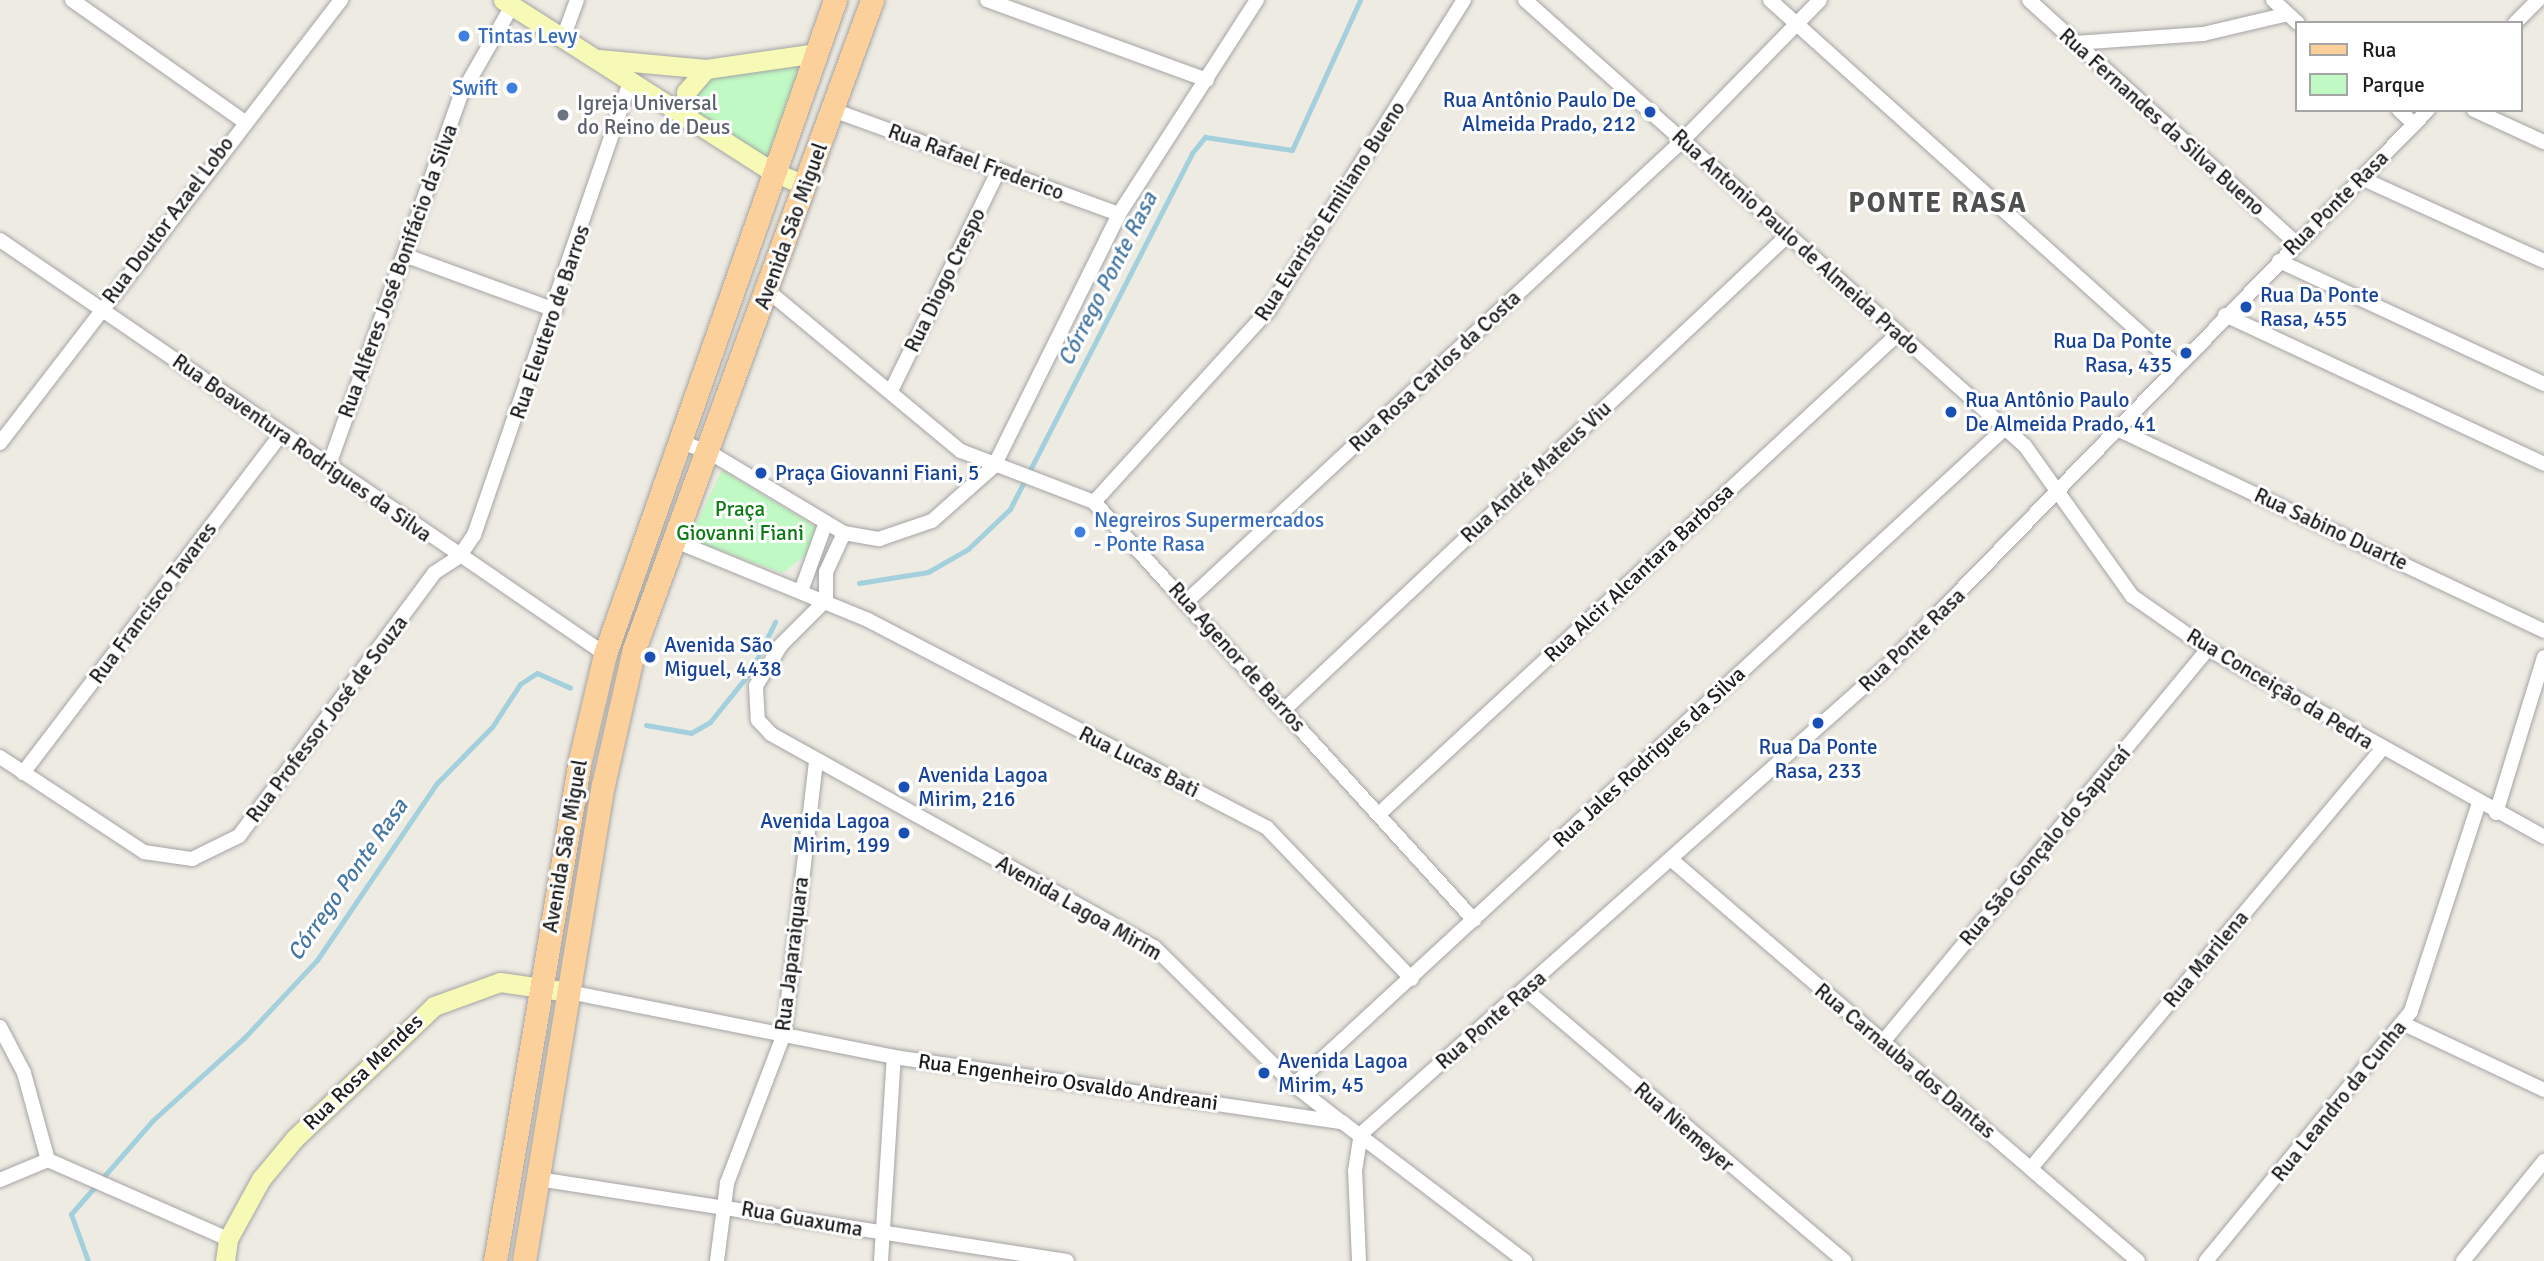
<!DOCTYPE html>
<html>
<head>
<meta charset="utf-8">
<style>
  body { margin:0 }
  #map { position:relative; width:2544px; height:1261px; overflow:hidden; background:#eeebe3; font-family:Signika,sans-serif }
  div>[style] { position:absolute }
  .park>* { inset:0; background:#c0f9c3 }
  .stream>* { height:5px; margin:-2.5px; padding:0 2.5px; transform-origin:2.5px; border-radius:2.5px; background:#a3d0dc }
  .roads { filter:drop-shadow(0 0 2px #a4a4a4) drop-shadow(0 0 2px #a4a4a4) }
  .minor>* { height:14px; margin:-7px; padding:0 7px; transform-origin:7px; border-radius:7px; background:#fff }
  .secondary>* { height:19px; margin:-9.5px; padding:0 9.5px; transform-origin:9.5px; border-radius:9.5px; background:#f7f9b7 }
  .primary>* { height:23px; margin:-11.5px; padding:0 11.5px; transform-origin:11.5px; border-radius:11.5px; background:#fbd09b }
  .dots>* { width:19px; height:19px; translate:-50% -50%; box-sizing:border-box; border:4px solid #fff; border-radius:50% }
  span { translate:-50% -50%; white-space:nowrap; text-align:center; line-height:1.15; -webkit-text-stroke:6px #fff; paint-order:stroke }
  .shop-label { font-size:21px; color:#366cbe }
  .left { translate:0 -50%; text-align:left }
  .right { translate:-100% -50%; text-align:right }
  .transit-label { font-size:21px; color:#164399 }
  .worship-label { font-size:21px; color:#5b616d }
  .street-label { font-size:21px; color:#1d1d1d }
  .park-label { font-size:21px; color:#0c7b13 }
  .water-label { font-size:23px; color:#4778a4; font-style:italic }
  .district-label { font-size:28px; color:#505050; font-weight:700; letter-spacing:2px }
  .legend { position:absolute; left:2295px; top:21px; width:228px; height:91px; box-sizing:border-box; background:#fff; border:2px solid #a5a5a5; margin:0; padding:9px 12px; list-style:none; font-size:21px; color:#1d1d1d }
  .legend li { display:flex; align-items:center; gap:14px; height:35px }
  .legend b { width:35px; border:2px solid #a5a5a5 }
</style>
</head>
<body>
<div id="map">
  <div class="park">
    <i style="clip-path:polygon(807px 59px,771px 162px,690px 115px,687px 97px,703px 78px)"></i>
    <i style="clip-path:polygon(722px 470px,816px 527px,808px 553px,783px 573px,689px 539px)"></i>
  </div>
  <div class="stream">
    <i style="left:859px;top:583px;width:70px;rotate:-9.1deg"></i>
    <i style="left:928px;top:572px;width:46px;rotate:-29.9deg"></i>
    <i style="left:968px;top:549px;width:58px;rotate:-43.6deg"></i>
    <i style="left:1010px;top:509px;width:400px;rotate:-62.9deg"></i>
    <i style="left:1192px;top:153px;width:21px;rotate:-51deg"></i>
    <i style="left:1205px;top:137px;width:88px;rotate:8.5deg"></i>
    <i style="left:1292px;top:150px;width:165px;rotate:-65.6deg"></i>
    <i style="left:646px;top:725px;width:46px;rotate:10.1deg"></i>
    <i style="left:691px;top:733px;width:22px;rotate:-30deg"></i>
    <i style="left:710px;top:722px;width:65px;rotate:-51.2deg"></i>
    <i style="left:751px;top:671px;width:55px;rotate:-63.9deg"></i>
    <i style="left:88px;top:1261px;width:50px;rotate:-109.9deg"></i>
    <i style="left:71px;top:1214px;width:123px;rotate:-48.9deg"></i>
    <i style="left:152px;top:1121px;width:124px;rotate:-42.1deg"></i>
    <i style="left:244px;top:1038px;width:107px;rotate:-46.9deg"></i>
    <i style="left:317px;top:960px;width:214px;rotate:-55.9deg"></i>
    <i style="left:437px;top:783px;width:78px;rotate:-45.5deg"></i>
    <i style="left:492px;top:727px;width:51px;rotate:-56.9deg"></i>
    <i style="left:520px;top:684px;width:20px;rotate:-33deg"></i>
    <i style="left:537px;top:673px;width:36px;rotate:24deg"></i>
  </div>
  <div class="roads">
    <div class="minor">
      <i style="left:72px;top:0;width:208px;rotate:35.2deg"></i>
      <i style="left:987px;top:0;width:234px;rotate:20deg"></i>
      <i style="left:1525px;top:0;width:670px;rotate:41.73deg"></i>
      <i style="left:2025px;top:446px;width:184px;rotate:54.5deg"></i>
      <i style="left:2132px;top:596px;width:93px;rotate:34.9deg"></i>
      <i style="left:2208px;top:649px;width:385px;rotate:29.2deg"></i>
      <i style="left:1770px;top:0;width:546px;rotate:41.96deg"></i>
      <i style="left:2029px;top:0;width:361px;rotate:42.3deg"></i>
      <i style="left:2273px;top:0;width:34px;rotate:43deg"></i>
      <i style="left:2515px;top:23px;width:33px;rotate:-45deg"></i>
      <i style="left:563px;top:38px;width:40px;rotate:-69.8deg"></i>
      <i style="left:2075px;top:43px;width:128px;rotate:-4deg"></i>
      <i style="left:2203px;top:34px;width:87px;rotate:-13.2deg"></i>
      <i style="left:833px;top:110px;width:304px;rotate:20deg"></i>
      <i style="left:2399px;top:110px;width:21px;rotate:43deg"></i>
      <i style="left:2474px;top:110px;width:77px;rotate:24.6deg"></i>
      <i style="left:2361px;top:178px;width:201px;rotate:24.4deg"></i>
      <i style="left:0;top:240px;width:733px;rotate:34.38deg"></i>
      <i style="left:404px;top:255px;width:161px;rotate:20deg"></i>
      <i style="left:2279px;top:261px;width:292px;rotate:24.9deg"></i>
      <i style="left:768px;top:291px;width:251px;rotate:39.7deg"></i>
      <i style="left:961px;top:451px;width:142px;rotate:21deg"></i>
      <i style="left:1094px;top:502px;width:565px;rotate:47.73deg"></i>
      <i style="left:2225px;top:315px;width:352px;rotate:25deg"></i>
      <i style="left:891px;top:391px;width:246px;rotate:-64deg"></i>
      <i style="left:2117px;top:429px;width:472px;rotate:25.3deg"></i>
      <i style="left:678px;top:441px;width:33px;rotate:20deg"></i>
      <i style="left:709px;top:452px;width:157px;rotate:31deg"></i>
      <i style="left:844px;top:533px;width:36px;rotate:10deg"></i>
      <i style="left:879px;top:539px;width:56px;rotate:-18.8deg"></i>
      <i style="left:932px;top:521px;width:83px;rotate:-41.6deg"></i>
      <i style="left:994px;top:466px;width:281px;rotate:-63.6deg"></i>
      <i style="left:1119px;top:214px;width:255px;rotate:-57.2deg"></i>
      <i style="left:0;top:443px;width:559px;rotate:-52.41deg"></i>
      <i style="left:329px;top:465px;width:393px;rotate:-70.4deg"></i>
      <i style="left:461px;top:95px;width:103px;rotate:-60.2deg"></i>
      <i style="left:1094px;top:502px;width:258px;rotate:-47.7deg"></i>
      <i style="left:1268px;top:311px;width:368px;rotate:-57.8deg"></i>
      <i style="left:673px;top:540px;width:211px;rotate:22.3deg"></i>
      <i style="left:868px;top:620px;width:450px;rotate:27.5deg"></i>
      <i style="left:1267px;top:828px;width:209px;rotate:46.2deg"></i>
      <i style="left:801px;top:591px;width:70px;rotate:-70deg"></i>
      <i style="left:826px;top:600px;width:64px;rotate:135deg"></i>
      <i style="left:781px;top:645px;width:48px;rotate:121.4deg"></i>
      <i style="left:756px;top:686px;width:34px;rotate:87deg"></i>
      <i style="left:758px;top:720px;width:19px;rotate:47deg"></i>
      <i style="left:771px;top:734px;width:438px;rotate:29.1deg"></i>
      <i style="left:1154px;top:947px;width:197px;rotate:44.6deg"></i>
      <i style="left:1294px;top:1085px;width:58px;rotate:38deg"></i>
      <i style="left:826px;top:600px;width:28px;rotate:-90deg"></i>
      <i style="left:826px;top:572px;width:43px;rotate:-65.2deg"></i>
      <i style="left:1187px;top:601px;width:676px;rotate:-42.9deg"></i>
      <i style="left:1682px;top:141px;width:197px;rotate:-45.6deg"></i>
      <i style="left:1285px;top:709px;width:691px;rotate:-43.3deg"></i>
      <i style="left:0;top:757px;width:173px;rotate:33.4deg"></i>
      <i style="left:144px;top:852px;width:49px;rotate:8.3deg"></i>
      <i style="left:192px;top:859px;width:52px;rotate:-26.1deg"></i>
      <i style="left:239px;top:836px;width:327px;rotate:-53.4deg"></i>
      <i style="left:434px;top:573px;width:30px;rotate:-33deg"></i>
      <i style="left:459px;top:557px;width:27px;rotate:-56deg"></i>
      <i style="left:474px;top:535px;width:479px;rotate:-71deg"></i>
      <i style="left:23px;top:773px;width:427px;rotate:-52.7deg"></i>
      <i style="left:2496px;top:813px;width:163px;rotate:-72.9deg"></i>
      <i style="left:1379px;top:814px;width:708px;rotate:-42.77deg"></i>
      <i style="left:1673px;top:861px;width:613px;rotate:40.7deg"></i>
      <i style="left:1526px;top:990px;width:418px;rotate:40.4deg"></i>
      <i style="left:569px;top:992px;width:331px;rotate:11.3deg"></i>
      <i style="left:894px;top:1057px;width:453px;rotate:8.3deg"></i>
      <i style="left:1342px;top:1122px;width:230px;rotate:37.2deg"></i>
      <i style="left:2404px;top:1024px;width:155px;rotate:25.2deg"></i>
      <i style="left:0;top:1027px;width:52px;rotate:62.4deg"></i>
      <i style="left:24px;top:1073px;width:90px;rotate:74.6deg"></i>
      <i style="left:1882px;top:1043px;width:511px;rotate:-50.4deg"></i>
      <i style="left:1294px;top:1085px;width:968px;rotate:-42.74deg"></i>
      <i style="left:2031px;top:1168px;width:545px;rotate:-50.06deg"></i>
      <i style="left:538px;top:1179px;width:535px;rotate:8.81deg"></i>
      <i style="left:0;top:1180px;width:52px;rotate:-22.6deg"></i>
      <i style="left:48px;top:1160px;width:197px;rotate:23.7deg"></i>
      <i style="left:717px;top:1261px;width:79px;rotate:-82.7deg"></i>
      <i style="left:727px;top:1183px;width:160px;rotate:-69.1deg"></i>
      <i style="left:784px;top:1034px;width:273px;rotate:-83.3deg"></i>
      <i style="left:881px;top:1261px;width:204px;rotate:-86.4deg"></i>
      <i style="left:1359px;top:1261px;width:90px;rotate:-92.5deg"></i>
      <i style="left:1355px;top:1171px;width:37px;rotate:-81deg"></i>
      <i style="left:1361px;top:1134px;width:707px;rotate:-41.67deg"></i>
      <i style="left:1889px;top:664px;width:773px;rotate:-45.79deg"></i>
      <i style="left:2206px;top:1261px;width:323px;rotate:-50.6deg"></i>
      <i style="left:2411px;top:1011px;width:219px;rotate:-71.9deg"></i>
      <i style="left:2463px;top:1261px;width:129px;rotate:-51deg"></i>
    </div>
    <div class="secondary">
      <i style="left:503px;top:0;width:320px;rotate:32.5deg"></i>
      <i style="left:773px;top:172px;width:35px;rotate:22deg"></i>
      <i style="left:599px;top:59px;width:107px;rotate:5.3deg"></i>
      <i style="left:706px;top:69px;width:112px;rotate:-8.2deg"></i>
      <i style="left:688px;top:119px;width:27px;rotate:-94deg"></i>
      <i style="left:686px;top:92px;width:30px;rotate:-49deg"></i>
      <i style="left:225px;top:1261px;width:22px;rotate:-82deg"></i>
      <i style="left:228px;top:1239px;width:68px;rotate:-61.2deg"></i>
      <i style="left:261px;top:1179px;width:53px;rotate:-50.3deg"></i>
      <i style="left:295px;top:1138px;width:192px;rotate:-43.5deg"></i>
      <i style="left:434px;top:1006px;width:70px;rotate:-20deg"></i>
      <i style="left:500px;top:982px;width:70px;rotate:8.2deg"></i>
    </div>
    <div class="primary">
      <i style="left:495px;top:1261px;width:508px;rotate:-80.37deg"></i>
      <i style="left:580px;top:760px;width:109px;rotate:-76.7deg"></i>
      <i style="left:605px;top:654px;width:693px;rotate:-70.62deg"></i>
      <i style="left:524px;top:1261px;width:483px;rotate:-80.6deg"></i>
      <i style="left:603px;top:785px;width:139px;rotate:-77.2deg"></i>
      <i style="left:634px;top:649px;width:691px;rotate:-69.86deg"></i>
    </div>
  </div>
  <div class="dots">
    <i style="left:464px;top:36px;background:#3f7fe0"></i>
    <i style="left:512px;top:88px;background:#3f7fe0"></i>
    <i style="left:1650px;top:112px;background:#1a4fb4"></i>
    <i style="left:563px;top:115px;background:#6b7280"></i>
    <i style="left:2246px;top:307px;background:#1a4fb4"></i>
    <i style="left:2186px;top:353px;background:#1a4fb4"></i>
    <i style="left:1951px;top:412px;background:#1a4fb4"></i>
    <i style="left:761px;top:473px;background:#1a4fb4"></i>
    <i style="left:1080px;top:532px;background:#3f7fe0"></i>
    <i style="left:650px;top:657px;background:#1a4fb4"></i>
    <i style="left:1818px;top:723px;background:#1a4fb4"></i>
    <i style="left:904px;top:787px;background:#1a4fb4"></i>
    <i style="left:904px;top:833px;background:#1a4fb4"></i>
    <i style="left:1264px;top:1073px;background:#1a4fb4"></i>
  </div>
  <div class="shop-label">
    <span class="left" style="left:478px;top:36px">Tintas Levy</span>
    <span class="right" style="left:498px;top:88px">Swift</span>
    <span class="left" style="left:1094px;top:532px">Negreiros Supermercados<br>- Ponte Rasa</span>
  </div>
  <div class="transit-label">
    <span class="right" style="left:1636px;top:112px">Rua Antônio Paulo De<br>Almeida Prado, 212</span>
    <span class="left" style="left:2260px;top:307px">Rua Da Ponte<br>Rasa, 455</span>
    <span class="right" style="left:2172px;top:353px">Rua Da Ponte<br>Rasa, 435</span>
    <span class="left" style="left:1965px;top:412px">Rua Antônio Paulo<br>De Almeida Prado, 41</span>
    <span class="left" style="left:775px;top:473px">Praça Giovanni Fiani, 5</span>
    <span class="left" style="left:664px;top:657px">Avenida São<br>Miguel, 4438</span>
    <span style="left:1818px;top:759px">Rua Da Ponte<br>Rasa, 233</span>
    <span class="left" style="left:918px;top:787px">Avenida Lagoa<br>Mirim, 216</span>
    <span class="right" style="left:890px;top:833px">Avenida Lagoa<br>Mirim, 199</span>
    <span class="left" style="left:1278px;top:1073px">Avenida Lagoa<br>Mirim, 45</span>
  </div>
  <div class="worship-label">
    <span class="left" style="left:577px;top:115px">Igreja Universal<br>do Reino de Deus</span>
  </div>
  <div class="street-label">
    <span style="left:2162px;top:122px;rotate:42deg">Rua Fernandes da Silva Bueno</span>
    <span style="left:976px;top:162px;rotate:20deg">Rua Rafael Frederico</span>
    <span style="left:2336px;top:203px;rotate:-45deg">Rua Ponte Rasa</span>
    <span style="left:1330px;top:211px;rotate:-57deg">Rua Evaristo Emiliano Bueno</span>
    <span style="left:168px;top:220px;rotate:-53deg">Rua Doutor Azael Lobo</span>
    <span style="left:791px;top:226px;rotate:-70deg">Avenida São Miguel</span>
    <span style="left:1796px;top:242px;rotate:42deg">Rua Antonio Paulo de Almeida Prado</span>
    <span style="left:398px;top:271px;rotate:-70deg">Rua Alferes José Bonifácio da Silva</span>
    <span style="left:945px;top:280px;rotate:-64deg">Rua Diogo Crespo</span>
    <span style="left:550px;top:322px;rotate:-71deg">Rua Eleutero de Barros</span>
    <span style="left:1435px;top:371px;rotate:-43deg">Rua Rosa Carlos da Costa</span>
    <span style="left:302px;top:448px;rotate:35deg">Rua Boaventura Rodrigues da Silva</span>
    <span style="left:1536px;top:472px;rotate:-43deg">Rua André Mateus Viu</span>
    <span style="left:2331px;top:529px;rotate:25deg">Rua Sabino Duarte</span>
    <span style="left:1639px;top:573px;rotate:-43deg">Rua Alcir Alcantara Barbosa</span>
    <span style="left:153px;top:603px;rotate:-53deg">Rua Francisco Tavares</span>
    <span style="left:1912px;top:640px;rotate:-44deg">Rua Ponte Rasa</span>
    <span style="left:1237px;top:657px;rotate:48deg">Rua Agenor de Barros</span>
    <span style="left:2280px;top:689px;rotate:31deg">Rua Conceição da Pedra</span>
    <span style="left:327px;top:719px;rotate:-53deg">Rua Professor José de Souza</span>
    <span style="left:1649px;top:757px;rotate:-43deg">Rua Jales Rodrigues da Silva</span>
    <span style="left:1139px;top:762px;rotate:27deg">Rua Lucas Bati</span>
    <span style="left:565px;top:846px;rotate:-80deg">Avenida São Miguel</span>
    <span style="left:2045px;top:846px;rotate:-50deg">Rua São Gonçalo do Sapucaí</span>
    <span style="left:1079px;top:908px;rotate:30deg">Avenida Lagoa Mirim</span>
    <span style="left:792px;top:954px;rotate:-83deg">Rua Japaraiquara</span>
    <span style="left:2206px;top:959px;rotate:-50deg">Rua Marilena</span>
    <span style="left:1491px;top:1020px;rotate:-41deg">Rua Ponte Rasa</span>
    <span style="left:1905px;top:1061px;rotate:40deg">Rua Carnauba dos Dantas</span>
    <span style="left:363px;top:1072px;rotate:-44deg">Rua Rosa Mendes</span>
    <span style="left:1068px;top:1082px;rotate:8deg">Rua Engenheiro Osvaldo Andreani</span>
    <span style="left:2339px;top:1101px;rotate:-51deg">Rua Leandro da Cunha</span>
    <span style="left:1684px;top:1127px;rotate:41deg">Rua Niemeyer</span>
    <span style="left:802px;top:1219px;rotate:10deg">Rua Guaxuma</span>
  </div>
  <div class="park-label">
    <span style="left:740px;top:521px">Praça<br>Giovanni Fiani</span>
  </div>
  <div class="water-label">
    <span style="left:1108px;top:279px;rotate:-63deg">Córrego Ponte Rasa</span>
    <span style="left:348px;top:880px;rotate:-55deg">Córrego Ponte Rasa</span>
  </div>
  <div class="district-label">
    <span style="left:1938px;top:203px">PONTE RASA</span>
  </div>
  <ul class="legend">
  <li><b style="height:9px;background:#fbd09b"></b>Rua</li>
  <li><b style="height:19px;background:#c0f9c3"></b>Parque</li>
  </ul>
</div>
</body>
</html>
